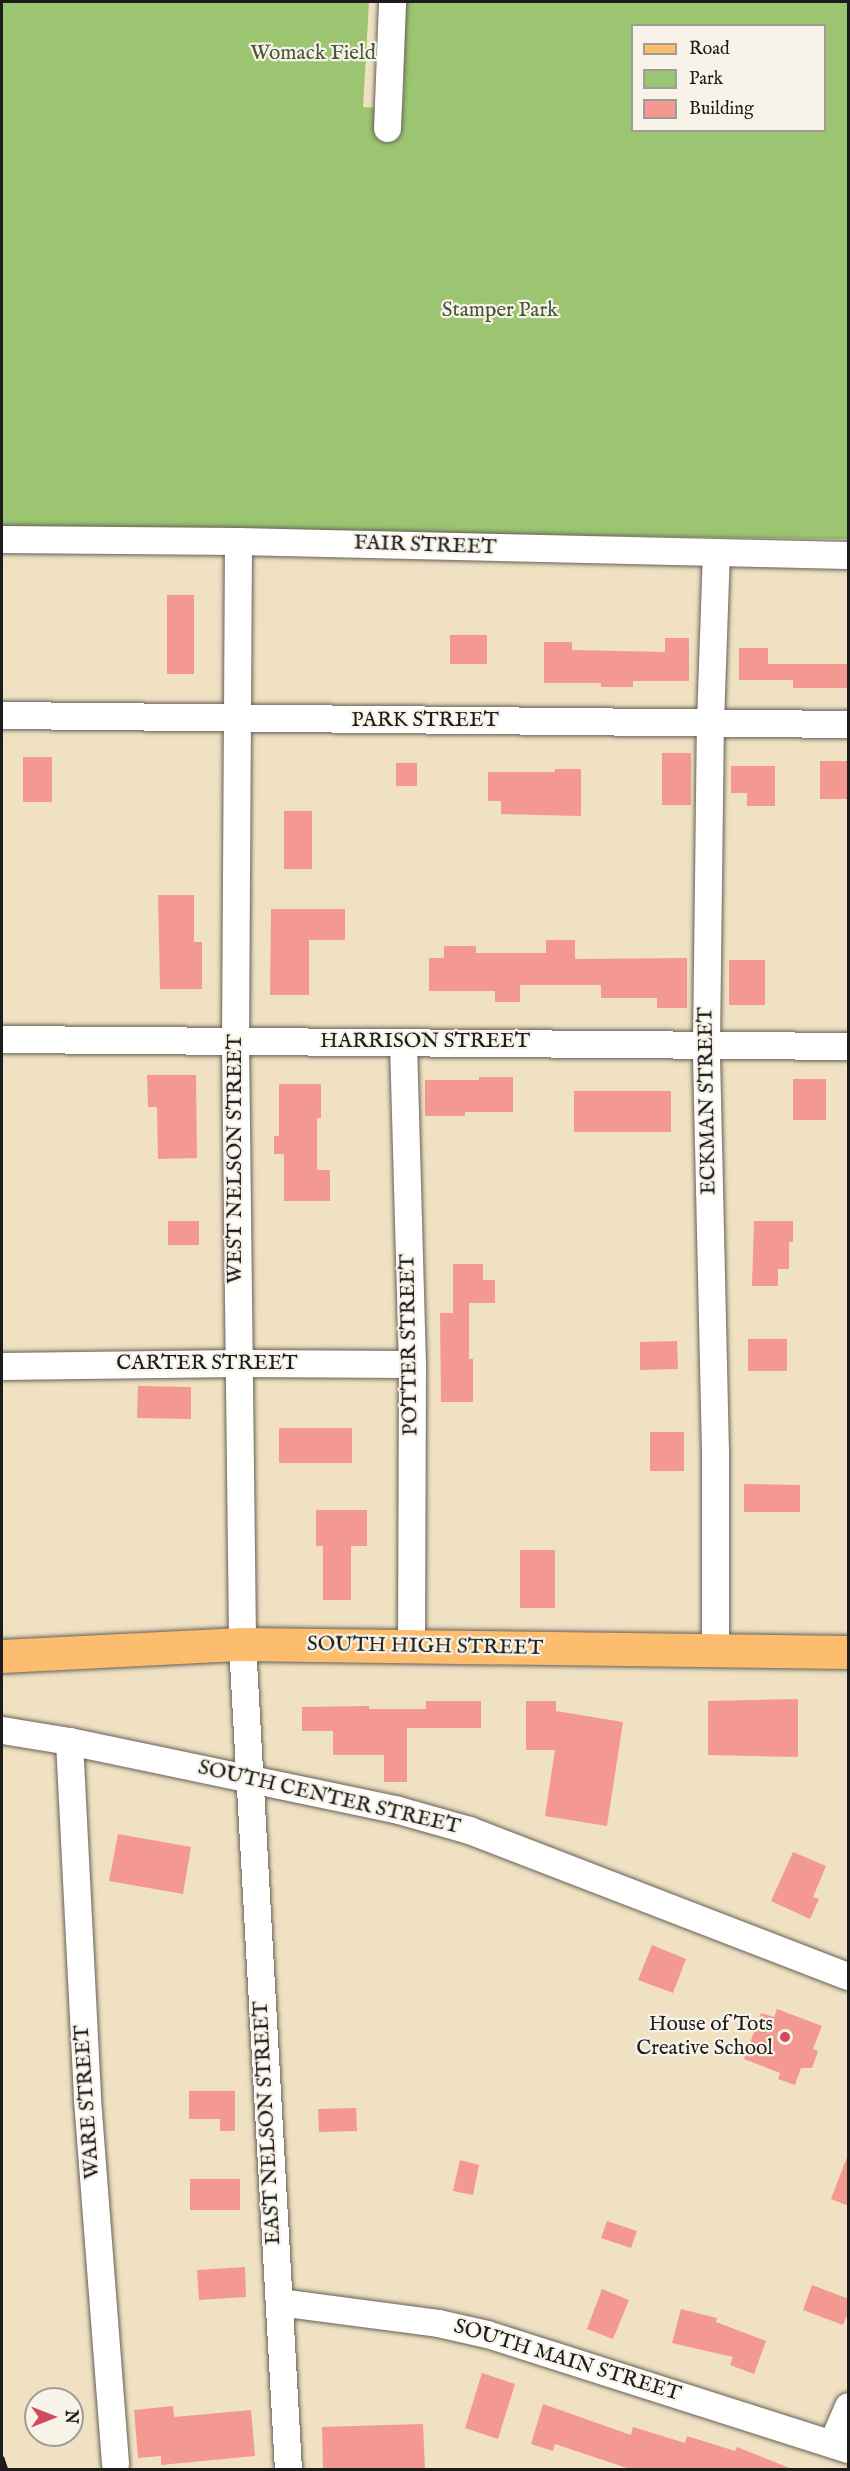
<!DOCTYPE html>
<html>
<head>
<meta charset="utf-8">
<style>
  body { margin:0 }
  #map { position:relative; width:850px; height:2471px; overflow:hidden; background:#f0e1c3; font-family:"IM FELL English",serif }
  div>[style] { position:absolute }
  .green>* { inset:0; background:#9bc571 }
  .building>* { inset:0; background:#f39991 }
  .roads { filter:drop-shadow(0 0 2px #666156) drop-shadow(0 0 2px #666156) }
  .minor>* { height:27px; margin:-13.5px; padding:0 13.5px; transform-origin:13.5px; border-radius:13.5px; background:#fff }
  .major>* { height:33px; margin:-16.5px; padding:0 16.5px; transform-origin:16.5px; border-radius:16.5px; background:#fcbd6f }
  .rail>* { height:4.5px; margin:-2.25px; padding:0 2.25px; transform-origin:2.25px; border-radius:2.25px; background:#1c1c1c }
  .dots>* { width:16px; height:16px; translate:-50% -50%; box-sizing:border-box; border:3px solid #f7f3e8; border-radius:50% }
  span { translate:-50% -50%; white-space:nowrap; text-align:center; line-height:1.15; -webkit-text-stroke:4.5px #f7f3e8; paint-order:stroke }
  .park-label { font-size:21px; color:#48573a }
  .street-label { font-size:21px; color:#1c1c1c }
  .poi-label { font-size:21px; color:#1c1c1c }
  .right { translate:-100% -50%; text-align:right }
  .frame { position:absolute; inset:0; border:3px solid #1c1c1c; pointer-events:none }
  .legend { position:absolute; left:631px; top:24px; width:195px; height:108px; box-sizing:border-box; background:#f7f3e8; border:2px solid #9f9d96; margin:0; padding:8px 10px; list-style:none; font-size:18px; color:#1c1c1c }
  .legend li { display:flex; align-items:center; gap:12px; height:30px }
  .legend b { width:30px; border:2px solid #9f9d96 }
  .north { position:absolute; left:24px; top:2387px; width:60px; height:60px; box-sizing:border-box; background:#f7f3e8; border:2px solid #9f9d96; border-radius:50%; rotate:90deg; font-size:16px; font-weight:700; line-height:24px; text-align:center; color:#1c1c1c }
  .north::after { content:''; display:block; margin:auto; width:21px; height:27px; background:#d1495b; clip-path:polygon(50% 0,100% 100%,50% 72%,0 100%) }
</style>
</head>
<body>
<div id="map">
  <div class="green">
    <i style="clip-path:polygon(evenodd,2px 2px,369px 2px,363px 107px,403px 109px,406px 2px,848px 2px,848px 539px,2px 528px,2px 2px,632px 26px,824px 26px,824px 130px,632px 130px,632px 26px)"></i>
  </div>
  <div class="building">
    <i style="clip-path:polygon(167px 595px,194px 595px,194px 674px,167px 674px)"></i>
    <i style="clip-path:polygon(450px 635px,487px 635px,487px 664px,450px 664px)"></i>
    <i style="clip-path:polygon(665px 638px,689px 638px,689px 681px,633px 681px,633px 687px,601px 687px,601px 683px,544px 683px,544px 642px,572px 642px,572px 650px,665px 652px)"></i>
    <i style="clip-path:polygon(739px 648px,768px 648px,768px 664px,849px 664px,849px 688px,793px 688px,793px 680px,739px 680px)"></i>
    <i style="clip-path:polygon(662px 753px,691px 753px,691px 805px,662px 805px)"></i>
    <i style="clip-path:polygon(23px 757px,52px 757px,52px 802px,23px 802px)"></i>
    <i style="clip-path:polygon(820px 761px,849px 761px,849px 799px,820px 799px)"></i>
    <i style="clip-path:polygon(396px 763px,417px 763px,417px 786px,396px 786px)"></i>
    <i style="clip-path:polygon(731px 766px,775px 766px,775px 806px,747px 806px,747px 793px,731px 793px)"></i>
    <i style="clip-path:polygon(555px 769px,581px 769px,581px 816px,501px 814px,501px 801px,488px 801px,488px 772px,555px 772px)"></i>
    <i style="clip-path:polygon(284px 811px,312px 811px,312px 869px,284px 869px)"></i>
    <i style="clip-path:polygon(158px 895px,194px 895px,194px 942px,202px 942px,202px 989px,160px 989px)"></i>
    <i style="clip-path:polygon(271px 909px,345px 909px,345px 940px,309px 940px,309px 995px,270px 995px)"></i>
    <i style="clip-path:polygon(546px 940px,575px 940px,575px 959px,687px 958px,687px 1008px,657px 1008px,657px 998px,601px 998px,601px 985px,520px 985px,520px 1002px,495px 1002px,495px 991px,429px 991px,429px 958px,444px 958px,444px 946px,476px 946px,476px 953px,546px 953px)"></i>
    <i style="clip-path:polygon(729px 960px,765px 960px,765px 1005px,729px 1005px)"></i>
    <i style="clip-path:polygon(147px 1075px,196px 1075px,197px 1158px,158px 1159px,157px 1107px,148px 1107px)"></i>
    <i style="clip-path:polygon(479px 1077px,513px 1077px,513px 1112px,465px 1112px,465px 1116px,425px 1116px,425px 1080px,479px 1080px)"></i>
    <i style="clip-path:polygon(793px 1079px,826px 1079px,826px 1120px,793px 1120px)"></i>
    <i style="clip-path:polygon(279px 1084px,321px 1084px,321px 1118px,317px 1118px,317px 1170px,330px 1170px,330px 1201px,284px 1201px,284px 1154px,274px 1154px,274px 1136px,279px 1136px)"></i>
    <i style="clip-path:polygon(574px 1091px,671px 1091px,671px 1132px,574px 1132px)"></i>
    <i style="clip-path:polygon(168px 1221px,199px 1221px,199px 1245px,168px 1245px)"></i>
    <i style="clip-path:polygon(754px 1221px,793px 1221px,793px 1242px,789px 1242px,789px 1269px,778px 1269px,778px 1286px,752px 1286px)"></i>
    <i style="clip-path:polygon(453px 1264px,483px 1264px,483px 1280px,495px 1280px,495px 1303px,469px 1303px,469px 1359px,473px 1359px,473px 1402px,441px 1402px,440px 1313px,453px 1313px)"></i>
    <i style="clip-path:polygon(748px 1339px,787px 1339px,787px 1371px,748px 1371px)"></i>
    <i style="clip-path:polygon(677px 1341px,678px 1369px,640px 1370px,640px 1342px)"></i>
    <i style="clip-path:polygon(138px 1386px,191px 1387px,191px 1419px,137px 1418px)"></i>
    <i style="clip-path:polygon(279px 1428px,352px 1428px,352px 1463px,279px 1463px)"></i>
    <i style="clip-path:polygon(650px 1432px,684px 1432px,684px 1471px,650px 1471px)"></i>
    <i style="clip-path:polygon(744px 1484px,800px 1485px,800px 1512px,744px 1512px)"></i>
    <i style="clip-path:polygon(316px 1510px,367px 1510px,367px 1546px,351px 1546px,351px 1600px,323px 1600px,323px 1546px,316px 1546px)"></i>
    <i style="clip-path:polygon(520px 1550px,555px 1550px,555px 1608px,520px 1608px)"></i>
    <i style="clip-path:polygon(798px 1699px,798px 1757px,708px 1755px,708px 1701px)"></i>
    <i style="clip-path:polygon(426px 1701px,481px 1701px,481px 1728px,407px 1728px,407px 1782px,384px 1782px,384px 1755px,333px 1755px,333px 1731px,302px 1731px,302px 1707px,369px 1706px,369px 1709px,426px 1709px)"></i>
    <i style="clip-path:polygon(526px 1701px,556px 1701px,556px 1711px,623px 1722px,607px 1826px,545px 1816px,555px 1750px,526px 1750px)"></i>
    <i style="clip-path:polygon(118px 1834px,191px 1847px,183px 1894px,109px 1881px)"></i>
    <i style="clip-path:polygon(793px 1852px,826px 1866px,813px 1897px,819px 1899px,810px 1919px,771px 1901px)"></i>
    <i style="clip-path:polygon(652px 1945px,686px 1959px,673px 1993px,638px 1980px)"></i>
    <i style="clip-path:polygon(777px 2009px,822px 2026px,813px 2049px,818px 2051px,812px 2068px,801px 2068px,795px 2085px,778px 2079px,780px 2073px,744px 2059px,761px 2013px,774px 2017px)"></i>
    <i style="clip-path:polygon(189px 2091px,235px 2091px,235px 2131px,220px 2131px,220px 2119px,189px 2119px)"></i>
    <i style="clip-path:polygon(356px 2108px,357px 2131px,319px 2132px,318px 2109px)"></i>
    <i style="clip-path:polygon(847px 2157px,849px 2157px,849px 2206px,831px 2199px)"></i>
    <i style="clip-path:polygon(460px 2160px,479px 2165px,473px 2195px,453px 2191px)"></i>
    <i style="clip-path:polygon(190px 2179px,240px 2179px,240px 2210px,190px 2210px)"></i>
    <i style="clip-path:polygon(607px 2221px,637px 2231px,631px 2248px,601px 2238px)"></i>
    <i style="clip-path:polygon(245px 2267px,246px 2297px,199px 2300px,197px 2270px)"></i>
    <i style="clip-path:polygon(812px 2285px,849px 2299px,849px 2310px,843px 2325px,803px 2310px)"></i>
    <i style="clip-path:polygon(602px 2289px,629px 2300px,613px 2339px,587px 2329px)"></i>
    <i style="clip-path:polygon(681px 2309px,717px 2318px,716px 2322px,766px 2341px,754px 2374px,730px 2365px,733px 2357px,672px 2343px)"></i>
    <i style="clip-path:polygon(482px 2373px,515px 2384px,498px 2439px,465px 2428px)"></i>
    <i style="clip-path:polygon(543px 2404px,631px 2435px,633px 2427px,685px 2443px,687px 2436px,735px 2451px,737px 2447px,792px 2469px,630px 2469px,555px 2444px,553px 2451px,531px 2444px)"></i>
    <i style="clip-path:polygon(173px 2406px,174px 2417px,251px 2410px,255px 2456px,161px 2465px,161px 2456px,138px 2458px,134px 2410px)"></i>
    <i style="clip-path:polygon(423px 2424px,425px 2469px,323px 2469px,322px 2427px)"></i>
  </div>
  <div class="roads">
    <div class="minor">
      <i style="left:387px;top:128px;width:126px;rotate:-87.7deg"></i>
      <i style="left:2px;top:539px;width:236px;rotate:0.5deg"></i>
      <i style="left:238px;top:541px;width:610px;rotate:1.31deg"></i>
      <i style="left:238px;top:541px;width:500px;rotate:90.34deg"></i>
      <i style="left:235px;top:1041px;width:603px;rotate:89.33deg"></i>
      <i style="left:242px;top:1644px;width:827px;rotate:86.81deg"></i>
      <i style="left:2px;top:715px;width:846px;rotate:0.61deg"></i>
      <i style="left:2px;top:1039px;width:846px;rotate:0.47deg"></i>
      <i style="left:403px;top:1042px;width:322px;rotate:88.4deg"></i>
      <i style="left:412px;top:1364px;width:283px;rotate:90.2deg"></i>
      <i style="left:2px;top:1366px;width:236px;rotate:-0.7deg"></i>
      <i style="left:238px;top:1363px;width:174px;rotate:0.3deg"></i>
      <i style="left:715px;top:1651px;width:199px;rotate:-90deg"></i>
      <i style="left:715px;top:1452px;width:408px;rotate:-91.3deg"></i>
      <i style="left:706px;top:1044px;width:322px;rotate:-89.3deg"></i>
      <i style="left:710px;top:722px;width:170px;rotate:-88deg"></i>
      <i style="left:2px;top:1730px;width:68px;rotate:9.3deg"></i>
      <i style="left:69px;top:1741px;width:336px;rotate:11.8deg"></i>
      <i style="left:398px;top:1810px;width:74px;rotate:15.7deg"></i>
      <i style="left:469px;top:1830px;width:406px;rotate:21.1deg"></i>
      <i style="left:69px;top:1741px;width:358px;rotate:87.1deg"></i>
      <i style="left:87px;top:2099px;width:366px;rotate:85.6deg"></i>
      <i style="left:279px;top:2302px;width:160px;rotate:7.5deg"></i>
      <i style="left:438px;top:2323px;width:50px;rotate:12.7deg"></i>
      <i style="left:487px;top:2334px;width:379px;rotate:17.7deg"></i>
      <i style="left:832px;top:2443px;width:40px;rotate:-66.6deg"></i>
    </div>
    <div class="major">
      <i style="left:2px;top:1656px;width:240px;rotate:-2.9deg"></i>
      <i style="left:242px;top:1644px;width:606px;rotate:0.76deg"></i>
    </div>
  </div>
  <div class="rail">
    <i style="left:2px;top:2458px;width:13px;rotate:72deg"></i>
  </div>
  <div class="dots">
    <i style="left:785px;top:2037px;background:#d1495b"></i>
  </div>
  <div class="park-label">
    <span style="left:313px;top:54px">Womack Field</span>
    <span style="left:500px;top:311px">Stamper Park</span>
  </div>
  <div class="street-label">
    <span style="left:425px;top:546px;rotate:2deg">FAIR STREET</span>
    <span style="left:425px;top:721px">PARK STREET</span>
    <span style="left:425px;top:1042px">HARRISON STREET</span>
    <span style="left:708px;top:1101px;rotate:-91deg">ECKMAN STREET</span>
    <span style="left:236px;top:1159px;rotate:-90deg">WEST NELSON STREET</span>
    <span style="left:410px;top:1345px;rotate:-91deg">POTTER STREET</span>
    <span style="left:207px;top:1364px">CARTER STREET</span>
    <span style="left:425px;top:1647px;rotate:1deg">SOUTH HIGH STREET</span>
    <span style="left:329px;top:1798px;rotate:13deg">SOUTH CENTER STREET</span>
    <span style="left:88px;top:2102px;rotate:-94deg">WARE STREET</span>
    <span style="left:268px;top:2123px;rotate:-93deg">EAST NELSON STREET</span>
    <span style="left:567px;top:2361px;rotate:17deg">SOUTH MAIN STREET</span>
  </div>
  <div class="poi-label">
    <span class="right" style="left:773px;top:2037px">House of Tots<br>Creative School</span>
  </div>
  <div class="frame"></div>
  <ul class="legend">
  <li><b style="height:8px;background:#fcbd6f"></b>Road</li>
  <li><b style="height:16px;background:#9bc571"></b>Park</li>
  <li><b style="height:16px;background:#f39991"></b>Building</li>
  </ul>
  <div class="north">N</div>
</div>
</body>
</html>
